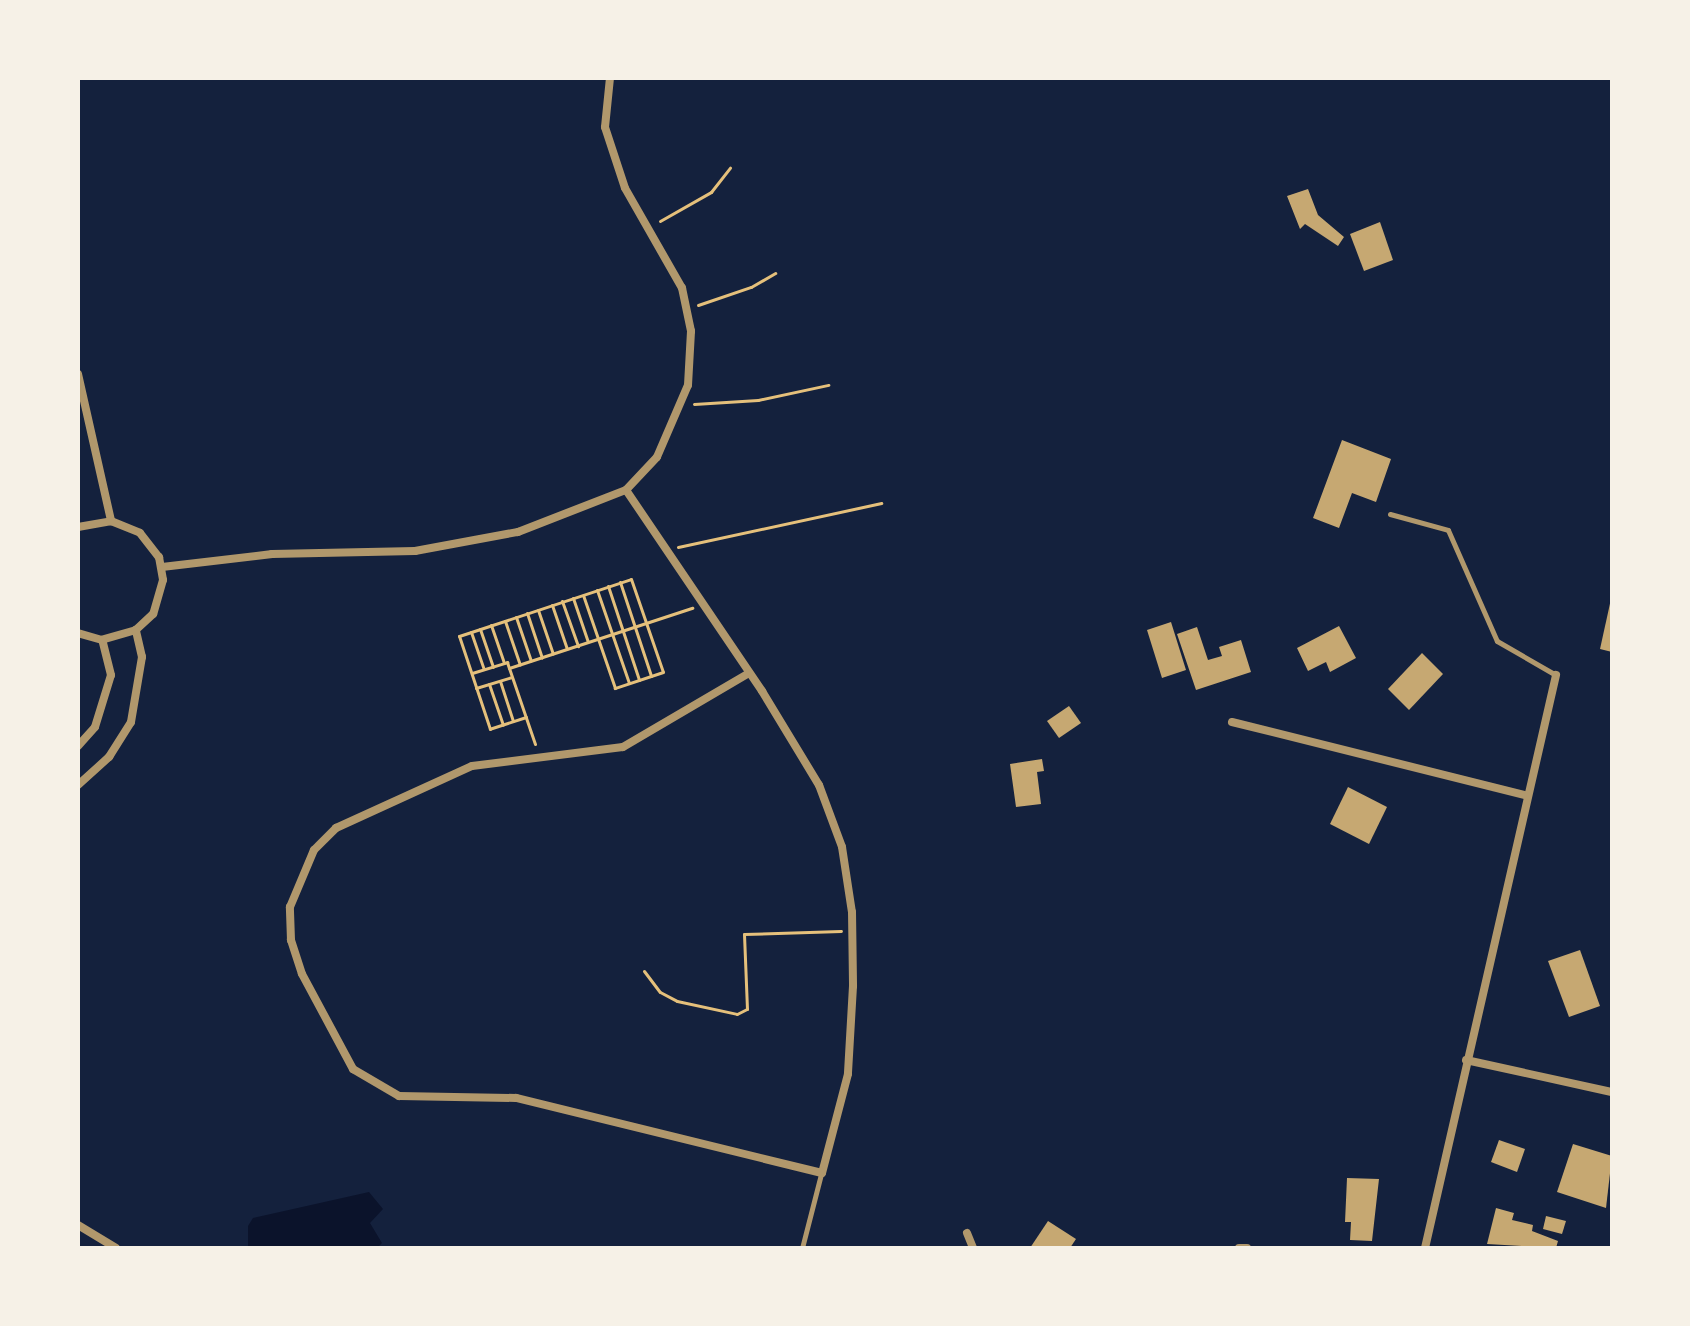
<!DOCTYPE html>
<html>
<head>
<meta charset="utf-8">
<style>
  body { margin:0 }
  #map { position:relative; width:1690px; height:1326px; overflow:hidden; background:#14213d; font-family:Lato,sans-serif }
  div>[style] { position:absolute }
  .water>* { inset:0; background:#0b132b }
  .building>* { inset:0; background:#c6a872 }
  .path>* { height:3px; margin:-1.5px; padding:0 1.5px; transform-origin:1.5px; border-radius:1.5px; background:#e5c07b }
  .service>* { height:5px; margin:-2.5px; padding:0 2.5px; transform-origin:2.5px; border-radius:2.5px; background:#b1986c }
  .minor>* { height:8px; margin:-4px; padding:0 4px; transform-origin:4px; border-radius:4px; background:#b1986c }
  span { translate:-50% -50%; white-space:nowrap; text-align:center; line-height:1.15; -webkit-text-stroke:6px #f6f1e7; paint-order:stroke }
  .frame { position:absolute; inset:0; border:80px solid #f6f1e7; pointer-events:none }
</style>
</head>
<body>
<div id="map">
  <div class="water">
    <i style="clip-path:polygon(369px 1192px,383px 1209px,370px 1223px,382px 1243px,377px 1248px,248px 1248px,248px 1226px,253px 1218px)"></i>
  </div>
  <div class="building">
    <i style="clip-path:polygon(1308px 189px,1318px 215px,1344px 237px,1338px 246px,1305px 224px,1300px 229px,1287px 196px)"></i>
    <i style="clip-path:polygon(1380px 222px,1393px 260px,1364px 271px,1350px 234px)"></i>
    <i style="clip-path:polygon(1342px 440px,1391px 459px,1376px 502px,1352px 493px,1339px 528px,1313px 518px)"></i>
    <i style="clip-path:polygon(1611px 599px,1612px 599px,1612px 652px,1600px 649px)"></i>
    <i style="clip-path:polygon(1171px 622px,1186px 670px,1162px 678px,1147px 630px)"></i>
    <i style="clip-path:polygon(1339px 626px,1356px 658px,1330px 672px,1326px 662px,1308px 671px,1297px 648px)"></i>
    <i style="clip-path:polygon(1197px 627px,1208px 660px,1222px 656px,1219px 647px,1241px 640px,1251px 672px,1196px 690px,1177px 634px)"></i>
    <i style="clip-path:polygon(1422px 653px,1443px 674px,1409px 710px,1388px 689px)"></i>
    <i style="clip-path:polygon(1069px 706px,1081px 723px,1059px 738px,1047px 721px)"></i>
    <i style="clip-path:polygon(1042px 759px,1044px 771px,1037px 772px,1041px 804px,1016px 807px,1010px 764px)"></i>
    <i style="clip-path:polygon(1348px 787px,1387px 807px,1369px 844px,1330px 824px)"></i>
    <i style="clip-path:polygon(1580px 950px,1600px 1006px,1569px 1017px,1548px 961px)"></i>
    <i style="clip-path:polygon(1499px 1140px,1525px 1149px,1517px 1172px,1491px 1162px)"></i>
    <i style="clip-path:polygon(1573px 1144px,1612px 1156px,1606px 1208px,1557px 1192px)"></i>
    <i style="clip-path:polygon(1347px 1178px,1379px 1179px,1372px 1241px,1350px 1240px,1351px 1222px,1345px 1222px)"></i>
    <i style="clip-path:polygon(1496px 1208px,1514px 1213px,1512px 1220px,1533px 1225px,1532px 1231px,1558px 1241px,1556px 1248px,1487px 1244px)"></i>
    <i style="clip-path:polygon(1546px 1216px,1566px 1221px,1562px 1234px,1543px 1229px)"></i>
    <i style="clip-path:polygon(1048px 1221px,1076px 1239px,1070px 1248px,1030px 1248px)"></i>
  </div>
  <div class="path">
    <i style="left:660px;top:221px;width:59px;rotate:-29.6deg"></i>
    <i style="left:711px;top:192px;width:31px;rotate:-52deg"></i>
    <i style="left:698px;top:305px;width:56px;rotate:-18.8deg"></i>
    <i style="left:751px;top:287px;width:28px;rotate:-30deg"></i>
    <i style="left:694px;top:404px;width:64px;rotate:-3.6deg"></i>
    <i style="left:758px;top:400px;width:72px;rotate:-12.1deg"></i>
    <i style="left:678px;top:547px;width:208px;rotate:-12.2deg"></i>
    <i style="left:620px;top:582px;width:99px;rotate:71.7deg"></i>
    <i style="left:608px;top:586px;width:99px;rotate:71.7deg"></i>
    <i style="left:597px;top:590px;width:98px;rotate:71deg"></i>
    <i style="left:573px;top:598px;width:46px;rotate:71.2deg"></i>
    <i style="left:562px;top:601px;width:48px;rotate:70.4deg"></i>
    <i style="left:552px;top:605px;width:46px;rotate:71.2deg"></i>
    <i style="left:538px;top:610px;width:46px;rotate:71.2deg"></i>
    <i style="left:527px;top:613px;width:47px;rotate:71.6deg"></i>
    <i style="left:516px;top:617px;width:46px;rotate:71.2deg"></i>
    <i style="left:505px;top:621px;width:46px;rotate:71.2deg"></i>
    <i style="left:491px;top:625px;width:40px;rotate:71.1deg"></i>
    <i style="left:480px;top:629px;width:40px;rotate:71.1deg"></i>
    <i style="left:471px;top:632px;width:39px;rotate:71deg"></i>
    <i style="left:472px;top:673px;width:37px;rotate:-17deg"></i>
    <i style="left:507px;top:662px;width:6px;rotate:72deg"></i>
    <i style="left:500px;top:681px;width:42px;rotate:72deg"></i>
    <i style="left:489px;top:684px;width:43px;rotate:71.1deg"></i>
    <i style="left:476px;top:688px;width:37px;rotate:-17deg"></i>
    <i style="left:526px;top:717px;width:38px;rotate:162deg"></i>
    <i style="left:490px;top:729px;width:98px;rotate:-108.4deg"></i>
    <i style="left:459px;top:636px;width:181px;rotate:-18.3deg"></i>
    <i style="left:631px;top:579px;width:98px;rotate:71deg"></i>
    <i style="left:663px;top:672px;width:51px;rotate:161.6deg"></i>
    <i style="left:615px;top:688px;width:98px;rotate:-109deg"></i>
    <i style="left:535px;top:744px;width:80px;rotate:-108.9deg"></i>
    <i style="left:509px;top:668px;width:193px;rotate:-18.2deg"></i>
    <i style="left:644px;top:971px;width:26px;rotate:53deg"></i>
    <i style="left:660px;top:992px;width:19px;rotate:28deg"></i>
    <i style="left:677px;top:1001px;width:61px;rotate:12.2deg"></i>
    <i style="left:737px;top:1014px;width:11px;rotate:-27deg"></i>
    <i style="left:747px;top:1009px;width:75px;rotate:-92.3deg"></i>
    <i style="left:744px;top:934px;width:97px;rotate:-1.8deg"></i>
  </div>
  <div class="service">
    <i style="left:1390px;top:514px;width:60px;rotate:15.4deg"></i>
    <i style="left:1448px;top:530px;width:121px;rotate:66.2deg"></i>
    <i style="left:1497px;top:641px;width:68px;rotate:30deg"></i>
    <i style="left:802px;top:1248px;width:76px;rotate:-75.6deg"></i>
  </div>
  <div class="minor">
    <i style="left:78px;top:374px;width:151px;rotate:77.3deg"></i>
    <i style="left:626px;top:490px;width:243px;rotate:55.9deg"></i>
    <i style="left:762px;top:691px;width:110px;rotate:58.8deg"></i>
    <i style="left:819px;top:785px;width:66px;rotate:69.6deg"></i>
    <i style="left:842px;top:847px;width:66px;rotate:81.3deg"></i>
    <i style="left:852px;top:912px;width:74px;rotate:89.2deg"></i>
    <i style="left:853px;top:986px;width:88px;rotate:93.3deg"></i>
    <i style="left:848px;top:1074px;width:102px;rotate:104.7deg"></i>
    <i style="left:822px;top:1173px;width:315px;rotate:-166.2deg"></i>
    <i style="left:516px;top:1098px;width:117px;rotate:-179deg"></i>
    <i style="left:399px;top:1096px;width:53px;rotate:-149.6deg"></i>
    <i style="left:353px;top:1069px;width:108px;rotate:-118.2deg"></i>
    <i style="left:302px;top:974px;width:36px;rotate:-108deg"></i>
    <i style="left:291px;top:940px;width:33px;rotate:-92deg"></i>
    <i style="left:290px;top:907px;width:62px;rotate:-67.2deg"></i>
    <i style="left:314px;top:850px;width:31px;rotate:-45deg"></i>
    <i style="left:336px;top:828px;width:149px;rotate:-24.5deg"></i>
    <i style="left:472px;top:766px;width:152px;rotate:-7.2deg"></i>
    <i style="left:623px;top:747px;width:146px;rotate:-30.4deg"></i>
    <i style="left:78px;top:527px;width:34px;rotate:-10deg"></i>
    <i style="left:111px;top:521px;width:31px;rotate:22deg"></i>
    <i style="left:140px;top:533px;width:31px;rotate:52deg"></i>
    <i style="left:159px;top:557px;width:23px;rotate:80deg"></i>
    <i style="left:163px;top:580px;width:35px;rotate:106deg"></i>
    <i style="left:153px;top:614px;width:23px;rotate:137deg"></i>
    <i style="left:136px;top:630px;width:35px;rotate:164deg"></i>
    <i style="left:102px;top:640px;width:25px;rotate:-164deg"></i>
    <i style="left:162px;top:567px;width:111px;rotate:-6.7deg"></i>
    <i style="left:272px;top:554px;width:143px;rotate:-1.2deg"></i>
    <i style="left:415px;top:551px;width:105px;rotate:-10.5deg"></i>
    <i style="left:518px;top:532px;width:116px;rotate:-21.3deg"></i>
    <i style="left:626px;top:490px;width:45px;rotate:-46.8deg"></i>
    <i style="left:657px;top:457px;width:78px;rotate:-66.7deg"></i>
    <i style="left:688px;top:385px;width:54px;rotate:-86.8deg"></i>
    <i style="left:691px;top:331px;width:44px;rotate:-101.8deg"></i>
    <i style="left:682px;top:288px;width:115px;rotate:-119.7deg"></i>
    <i style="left:625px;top:188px;width:64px;rotate:-108.2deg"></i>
    <i style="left:605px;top:127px;width:49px;rotate:-84.2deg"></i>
    <i style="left:1232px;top:722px;width:305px;rotate:14deg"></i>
    <i style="left:78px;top:746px;width:25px;rotate:-48deg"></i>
    <i style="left:95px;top:727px;width:54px;rotate:-72.9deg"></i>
    <i style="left:111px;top:675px;width:36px;rotate:-104deg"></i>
    <i style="left:78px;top:785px;width:42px;rotate:-42.1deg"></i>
    <i style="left:109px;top:757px;width:41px;rotate:-57.8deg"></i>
    <i style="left:131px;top:722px;width:66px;rotate:-80.4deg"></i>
    <i style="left:142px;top:657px;width:28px;rotate:-103deg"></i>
    <i style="left:1466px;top:1060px;width:149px;rotate:12.4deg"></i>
    <i style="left:78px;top:1225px;width:44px;rotate:31.2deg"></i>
    <i style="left:967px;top:1233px;width:16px;rotate:68deg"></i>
    <i style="left:1239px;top:1248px;width:8px"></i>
    <i style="left:1425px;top:1248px;width:588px;rotate:-77.12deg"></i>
  </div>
  <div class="frame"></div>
</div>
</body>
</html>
